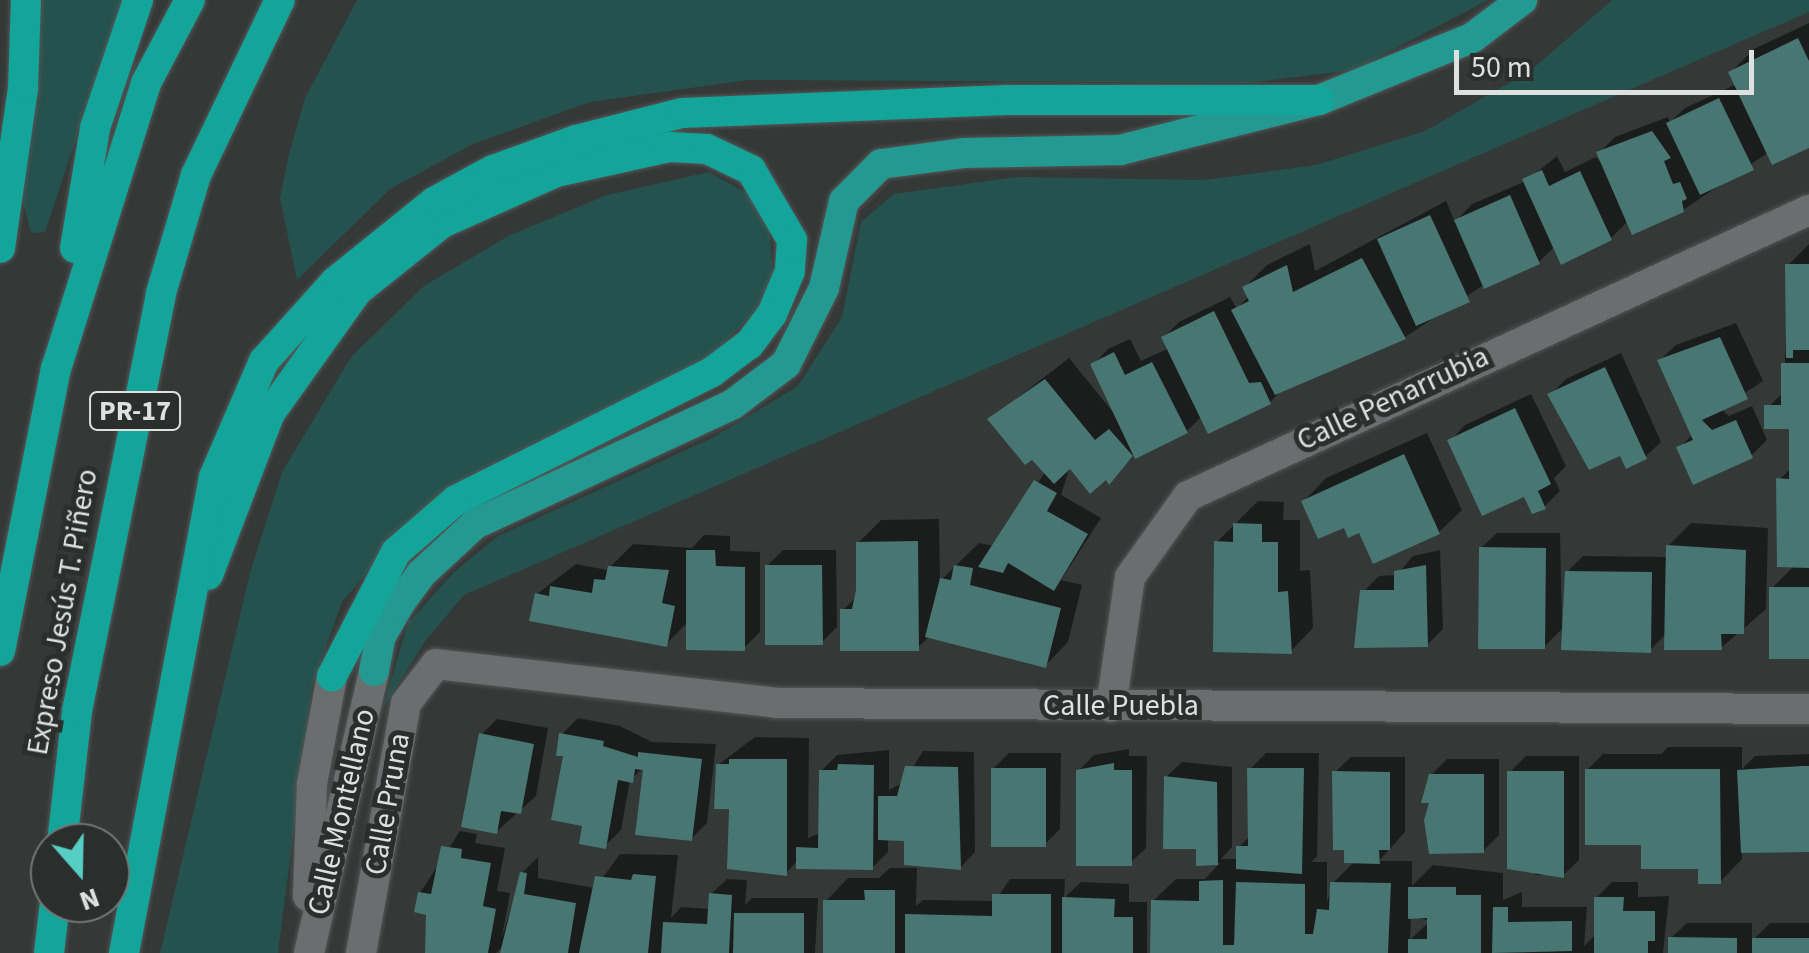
<!DOCTYPE html>
<html>
<head>
<meta charset="utf-8">
<style>
  body { margin:0 }
  #map { position:relative; width:1809px; height:953px; overflow:hidden; background:#343837; font-family:"Source Sans 3",sans-serif }
  div>[style] { position:absolute }
  .green>* { inset:0; background:#25524e }
  .shadow>* { inset:0; background:#0007 }
  .building>* { inset:0; background:#487672 }
  .roads { filter:drop-shadow(0 0 2px #535555) drop-shadow(0 0 2px #535555) }
  .minor>* { height:30px; margin:-15px; padding:0 15px; transform-origin:15px; border-radius:15px; background:#6a6e6e }
  .trunk>* { height:30px; margin:-15px; padding:0 15px; transform-origin:15px; border-radius:15px; background:#249991 }
  .motorway>* { height:30px; margin:-15px; padding:0 15px; transform-origin:15px; border-radius:15px; background:#13a49a }
  span { translate:-50% -50%; white-space:nowrap; text-align:center; line-height:1.15; -webkit-text-stroke:10px #2a2e2d; paint-order:stroke }
  .shield-label span { padding:2px 8px; background:#2a2e2d; border:2px solid; border-radius:8px; -webkit-text-stroke-width:0 }
  .shield-label { font-size:28px; color:#dfe1e1; font-weight:700 }
  .street-label { font-size:30px; color:#dfe1e1 }
  .north { position:absolute; left:30px; top:823px; width:100px; height:100px; box-sizing:border-box; background:#2a2e2d; border:2px solid #727675; border-radius:50%; rotate:160deg; font-size:28px; font-weight:700; line-height:40px; text-align:center; color:#dfe1e1 }
  .north::after { content:''; display:block; margin:auto; width:35px; height:45px; background:#56cec3; clip-path:polygon(50% 0,100% 100%,50% 72%,0 100%) }
  .scale { position:absolute; left:1454px; top:50px; width:300px; height:45px; box-sizing:border-box; border:5px solid #dfe1e1; border-top:0; padding-left:12px; font-size:30px; line-height:35px; white-space:nowrap; color:#dfe1e1; -webkit-text-stroke:8px #2a2e2d; paint-order:stroke }
</style>
</head>
<body>
<div id="map">
  <div class="green">
    <i style="clip-path:polygon(42px 0,122px 0,45px 232px,31px 233px,23px 202px)"></i>
    <i style="clip-path:polygon(357px 0,1488px 0,1354px 70px,1248px 83px,748px 80px,590px 102px,473px 144px,390px 189px,297px 280px,280px 198px,289px 154px,305px 98px)"></i>
    <i style="clip-path:polygon(1612px 0,1809px 0,1809px 12px,464px 595px,426px 640px,383px 708px,408px 623px,454px 572px,498px 536px,712px 438px,798px 386px,842px 317px,861px 222px,894px 194px,1017px 177px,1204px 180px,1316px 165px,1425px 131px,1530px 71px)"></i>
    <i style="clip-path:polygon(709px 172px,746px 193px,769px 224px,773px 274px,755px 312px,713px 354px,463px 483px,396px 539px,342px 602px,312px 686px,278px 953px,160px 953px,250px 573px,282px 472px,351px 357px,424px 286px,510px 235px,607px 195px)"></i>
  </div>
  <div class="shadow">
    <i style="clip-path:polygon(1809px 23px,1809px 145px,1769px 152px,1683px 210px,1628px 221px,1611px 238px,1555px 246px,1539px 262px,1485px 284px,1405px 337px,1283px 389px,1270px 402px,1202px 416px,1187px 431px,1136px 454px,1110px 481px,1070px 466px,1061px 495px,1101px 518px,1061px 580px,1082px 585px,1068px 642px,1046px 665px,930px 636px,917px 648px,843px 610px,858px 595px,858px 543px,881px 520px,939px 519px,940px 581px,979px 543px,995px 546px,1046px 471px,990px 419px,1069px 358px,1113px 412px,1093px 365px,1108px 349px,1130px 339px,1141px 361px,1169px 348px,1164px 337px,1179px 322px,1230px 297px,1237px 309px,1249px 296px,1245px 287px,1267px 265px,1310px 244px,1315px 271px,1446px 201px,1455px 222px,1472px 204px,1526px 181px,1557px 156px,1565px 172px,1596px 157px,1606px 169px,1599px 153px,1615px 137px,1668px 117px,1670px 122px,1685px 108px,1737px 84px,1731px 72px,1754px 49px)"></i>
    <i style="clip-path:polygon(1809px 244px,1809px 657px,1772px 588px,1795px 565px,1779px 480px,1792px 467px,1791px 427px,1766px 409px,1784px 392px,1788px 265px)"></i>
    <i style="clip-path:polygon(1736px 323px,1763px 381px,1721px 409px,1729px 416px,1752px 406px,1767px 440px,1751px 456px,1679px 448px,1693px 434px,1660px 360px,1676px 345px)"></i>
    <i style="clip-path:polygon(1621px 353px,1661px 442px,1645px 457px,1621px 452px,1551px 394px,1566px 379px)"></i>
    <i style="clip-path:polygon(1531px 394px,1566px 466px,1554px 478px,1560px 491px,1544px 507px,1450px 441px,1465px 425px)"></i>
    <i style="clip-path:polygon(1427px 433px,1462px 510px,1439px 532px,1361px 529px,1304px 501px,1326px 478px)"></i>
    <i style="clip-path:polygon(1258px 501px,1284px 502px,1283px 520px,1300px 520px,1300px 571px,1310px 570px,1313px 628px,1291px 651px,1217px 542px)"></i>
    <i style="clip-path:polygon(1691px 523px,1768px 528px,1766px 609px,1721px 648px,1667px 633px,1650px 650px,1567px 572px,1583px 556px,1668px 557px,1668px 546px)"></i>
    <i style="clip-path:polygon(1497px 533px,1560px 533px,1562px 629px,1544px 647px,1481px 548px)"></i>
    <i style="clip-path:polygon(704px 535px,730px 536px,730px 551px,760px 552px,760px 632px,744px 648px,688px 622px,666px 644px,537px 594px,576px 564px,607px 570px,633px 544px,692px 548px)"></i>
    <i style="clip-path:polygon(783px 550px,836px 550px,837px 627px,822px 642px,767px 566px)"></i>
    <i style="clip-path:polygon(1440px 550px,1443px 629px,1427px 645px,1363px 592px,1379px 576px,1397px 575px,1413px 556px)"></i>
    <i style="clip-path:polygon(578px 718px,620px 726px,652px 742px,716px 744px,707px 823px,691px 839px,646px 765px,630px 780px,621px 830px,605px 846px,585px 824px,566px 754px,562px 734px)"></i>
    <i style="clip-path:polygon(497px 719px,548px 728px,536px 796px,496px 832px,481px 735px)"></i>
    <i style="clip-path:polygon(755px 737px,809px 738px,808px 838px,820px 833px,821px 771px,837px 755px,889px 750px,889px 790px,904px 782px,923px 751px,974px 752px,975px 852px,960px 868px,906px 838px,888px 838px,888px 852px,872px 868px,798px 860px,786px 873px,731px 807px,718px 765px)"></i>
    <i style="clip-path:polygon(1668px 747px,1742px 747px,1742px 769px,1755px 756px,1809px 754px,1809px 850px,1742px 850px,1742px 859px,1720px 882px,1644px 838px,1587px 770px,1603px 754px,1661px 754px)"></i>
    <i style="clip-path:polygon(1129px 749px,1129px 756px,1147px 756px,1146px 848px,1130px 863px,1078px 771px,1094px 755px)"></i>
    <i style="clip-path:polygon(1009px 753px,1061px 753px,1060px 829px,1045px 844px,993px 769px)"></i>
    <i style="clip-path:polygon(evenodd,1266px 753px,1319px 753px,1317px 856px,1311px 862px,1327px 862px,1327px 902px,1333px 883px,1355px 861px,1335px 772px,1351px 757px,1405px 757px,1405px 832px,1379px 861px,1412px 861px,1412px 886px,1433px 865px,1503px 873px,1503px 900px,1522px 892px,1522px 907px,1587px 907px,1584px 946px,1594px 936px,1596px 898px,1612px 882px,1638px 882px,1638px 897px,1669px 896px,1663px 953px,1153px 953px,1153px 901px,1176px 879px,1205px 879px,1220px 863px,1199px 863px,1198px 847px,1166px 777px,1182px 762px,1232px 767px,1232px 847px,1221px 859px,1239px 859px,1239px 847px,1251px 835px,1250px 769px,1266px 753px,1411px 916px,1430px 921px,1410px 940px,1411px 916px)"></i>
    <i style="clip-path:polygon(1526px 756px,1579px 756px,1579px 860px,1563px 875px,1535px 875px,1510px 772px)"></i>
    <i style="clip-path:polygon(1447px 759px,1499px 759px,1499px 835px,1483px 851px,1433px 800px,1431px 775px)"></i>
    <i style="clip-path:polygon(460px 831px,477px 834px,475px 843px,505px 848px,497px 891px,510px 893px,502px 937px,522px 873px,538px 857px,538px 878px,595px 888px,620px 854px,678px 855px,671px 918px,681px 907px,710px 909px,711px 894px,727px 879px,747px 880px,745px 905px,752px 898px,818px 898px,815px 953px,503px 953px,505px 944px,496px 953px,427px 953px,429px 913px,420px 893px)"></i>
    <i style="clip-path:polygon(890px 868px,917px 868px,916px 906px,923px 900px,995px 901px,1010px 879px,1065px 879px,1064px 898px,1081px 882px,1129px 884px,1129px 902px,1147px 902px,1147px 953px,825px 953px,826px 901px,848px 878px,879px 878px)"></i>
    <i style="clip-path:polygon(1687px 923px,1752px 923px,1752px 941px,1770px 923px,1809px 923px,1809px 953px,1671px 953px,1671px 938px)"></i>
  </div>
  <div class="building">
    <i style="clip-path:polygon(1798px 38px,1809px 61px,1809px 148px,1772px 165px,1728px 72px)"></i>
    <i style="clip-path:polygon(1719px 98px,1754px 170px,1700px 195px,1666px 123px)"></i>
    <i style="clip-path:polygon(1652px 131px,1671px 158px,1664px 161px,1673px 184px,1680px 182px,1687px 199px,1682px 201px,1684px 212px,1632px 235px,1596px 152px)"></i>
    <i style="clip-path:polygon(1542px 170px,1549px 186px,1580px 171px,1612px 240px,1561px 265px,1522px 179px)"></i>
    <i style="clip-path:polygon(1510px 195px,1540px 264px,1484px 289px,1454px 220px)"></i>
    <i style="clip-path:polygon(1430px 215px,1470px 302px,1416px 326px,1377px 239px)"></i>
    <i style="clip-path:polygon(1362px 258px,1406px 339px,1275px 395px,1231px 310px,1249px 301px,1242px 287px,1287px 265px,1293px 292px)"></i>
    <i style="clip-path:polygon(1785px 264px,1809px 264px,1809px 350px,1793px 350px,1793px 358px,1786px 358px)"></i>
    <i style="clip-path:polygon(1214px 311px,1249px 383px,1261px 382px,1271px 404px,1208px 434px,1161px 337px)"></i>
    <i style="clip-path:polygon(1720px 337px,1748px 399px,1702px 420px,1712px 430px,1736px 420px,1753px 458px,1693px 485px,1676px 447px,1693px 440px,1657px 360px)"></i>
    <i style="clip-path:polygon(1114px 352px,1125px 375px,1152px 362px,1188px 433px,1135px 459px,1090px 364px)"></i>
    <i style="clip-path:polygon(1781px 363px,1809px 363px,1809px 568px,1777px 567px,1776px 478px,1789px 479px,1789px 429px,1764px 429px,1764px 405px,1781px 405px)"></i>
    <i style="clip-path:polygon(1605px 367px,1647px 459px,1626px 469px,1620px 456px,1589px 470px,1547px 394px)"></i>
    <i style="clip-path:polygon(1045px 379px,1095px 440px,1109px 429px,1133px 456px,1109px 485px,1106px 480px,1090px 494px,1070px 469px,1054px 484px,1032px 460px,1025px 465px,987px 419px)"></i>
    <i style="clip-path:polygon(1515px 408px,1551px 484px,1538px 491px,1546px 509px,1532px 514px,1524px 497px,1482px 516px,1447px 440px)"></i>
    <i style="clip-path:polygon(1404px 454px,1440px 534px,1373px 564px,1359px 533px,1348px 538px,1344px 528px,1318px 539px,1301px 501px)"></i>
    <i style="clip-path:polygon(1034px 480px,1057px 493px,1047px 511px,1088px 534px,1054px 591px,1008px 563px,1003px 573px,978px 567px)"></i>
    <i style="clip-path:polygon(1233px 523px,1262px 524px,1262px 542px,1278px 542px,1278px 592px,1288px 591px,1292px 654px,1213px 652px,1214px 541px,1233px 542px)"></i>
    <i style="clip-path:polygon(918px 541px,919px 651px,840px 651px,840px 609px,852px 609px,856px 590px,856px 542px)"></i>
    <i style="clip-path:polygon(1666px 545px,1746px 550px,1744px 634px,1721px 634px,1722px 650px,1664px 650px)"></i>
    <i style="clip-path:polygon(1479px 547px,1546px 548px,1545px 649px,1478px 649px)"></i>
    <i style="clip-path:polygon(686px 550px,715px 550px,716px 566px,745px 567px,745px 651px,686px 650px)"></i>
    <i style="clip-path:polygon(765px 565px,822px 565px,823px 645px,765px 645px)"></i>
    <i style="clip-path:polygon(954px 565px,973px 568px,970px 585px,1061px 608px,1046px 668px,925px 637px,940px 578px,951px 580px)"></i>
    <i style="clip-path:polygon(1426px 565px,1428px 647px,1354px 648px,1360px 590px,1394px 590px,1394px 571px)"></i>
    <i style="clip-path:polygon(608px 566px,669px 570px,662px 603px,675px 606px,667px 647px,529px 621px,535px 593px,549px 596px,550px 586px,592px 593px,594px 579px,605px 580px)"></i>
    <i style="clip-path:polygon(1565px 571px,1652px 572px,1651px 653px,1561px 650px)"></i>
    <i style="clip-path:polygon(1769px 587px,1809px 587px,1809px 659px,1769px 659px)"></i>
    <i style="clip-path:polygon(479px 733px,534px 744px,521px 814px,501px 811px,497px 834px,461px 827px)"></i>
    <i style="clip-path:polygon(559px 733px,604px 741px,603px 746px,638px 757px,638px 752px,702px 759px,692px 841px,635px 835px,643px 770px,635px 769px,633px 783px,618px 780px,606px 849px,579px 844px,582px 826px,551px 820px,563px 756px,556px 756px)"></i>
    <i style="clip-path:polygon(729px 759px,787px 759px,787px 876px,727px 869px,729px 809px,714px 809px,716px 764px,729px 764px)"></i>
    <i style="clip-path:polygon(1114px 763px,1114px 770px,1132px 770px,1132px 866px,1076px 866px,1076px 770px)"></i>
    <i style="clip-path:polygon(838px 764px,874px 765px,873px 870px,796px 869px,796px 847px,818px 848px,819px 770px,837px 770px)"></i>
    <i style="clip-path:polygon(905px 766px,958px 767px,961px 870px,904px 865px,904px 841px,878px 840px,878px 796px,897px 796px)"></i>
    <i style="clip-path:polygon(1802px 766px,1809px 766px,1809px 852px,1741px 853px,1737px 770px)"></i>
    <i style="clip-path:polygon(991px 768px,1046px 768px,1046px 847px,991px 847px)"></i>
    <i style="clip-path:polygon(1247px 768px,1304px 768px,1302px 874px,1236px 869px,1236px 846px,1248px 846px)"></i>
    <i style="clip-path:polygon(1585px 769px,1720px 769px,1721px 884px,1698px 884px,1698px 869px,1641px 869px,1641px 845px,1585px 845px)"></i>
    <i style="clip-path:polygon(1332px 771px,1390px 772px,1390px 850px,1379px 850px,1380px 864px,1344px 863px,1344px 850px,1333px 850px)"></i>
    <i style="clip-path:polygon(1507px 771px,1564px 771px,1564px 878px,1507px 869px)"></i>
    <i style="clip-path:polygon(1429px 774px,1484px 774px,1484px 853px,1429px 854px,1424px 820px,1429px 803px,1421px 803px)"></i>
    <i style="clip-path:polygon(1164px 776px,1217px 782px,1218px 865px,1196px 866px,1196px 849px,1163px 849px)"></i>
    <i style="clip-path:polygon(441px 846px,462px 849px,461px 858px,491px 863px,483px 906px,496px 909px,488px 953px,425px 953px,426px 915px,414px 912px,418px 892px,431px 894px)"></i>
    <i style="clip-path:polygon(520px 872px,527px 873px,524px 894px,576px 903px,568px 953px,500px 953px)"></i>
    <i style="clip-path:polygon(633px 874px,656px 876px,648px 953px,579px 953px,595px 876px,631px 880px)"></i>
    <i style="clip-path:polygon(1223px 880px,1223px 945px,1234px 945px,1236px 882px,1305px 884px,1305px 934px,1313px 934px,1317px 909px,1329px 910px,1330px 882px,1391px 883px,1388px 953px,1150px 953px,1151px 900px,1199px 901px,1199px 881px)"></i>
    <i style="clip-path:polygon(1408px 887px,1456px 887px,1456px 895px,1481px 895px,1481px 953px,1408px 953px,1408px 939px,1427px 939px,1427px 918px,1408px 919px)"></i>
    <i style="clip-path:polygon(864px 890px,895px 890px,895px 953px,823px 953px,823px 900px,865px 900px)"></i>
    <i style="clip-path:polygon(709px 893px,732px 895px,729px 953px,661px 953px,663px 922px,707px 924px)"></i>
    <i style="clip-path:polygon(992px 894px,1051px 894px,1051px 953px,905px 953px,905px 914px,992px 916px)"></i>
    <i style="clip-path:polygon(1062px 897px,1115px 899px,1114px 917px,1133px 917px,1133px 953px,1062px 953px)"></i>
    <i style="clip-path:polygon(1594px 897px,1624px 897px,1623px 911px,1655px 911px,1655px 941px,1648px 941px,1648px 953px,1594px 953px)"></i>
    <i style="clip-path:polygon(1493px 907px,1508px 907px,1508px 922px,1572px 921px,1572px 951px,1492px 953px)"></i>
    <i style="clip-path:polygon(734px 913px,804px 913px,804px 953px,733px 953px)"></i>
    <i style="clip-path:polygon(1668px 937px,1737px 938px,1737px 953px,1668px 953px)"></i>
    <i style="clip-path:polygon(1752px 938px,1809px 938px,1809px 953px,1752px 953px)"></i>
  </div>
  <div class="roads">
    <div class="minor">
      <i style="left:1111px;top:707px;width:131px;rotate:-81.7deg"></i>
      <i style="left:1130px;top:577px;width:100px;rotate:-54.4deg"></i>
      <i style="left:1188px;top:496px;width:684px;rotate:-24.73deg"></i>
      <i style="left:308px;top:896px;width:112px;rotate:-88deg"></i>
      <i style="left:312px;top:784px;width:110px;rotate:-79.5deg"></i>
      <i style="left:309px;top:953px;width:289px;rotate:-77deg"></i>
      <i style="left:361px;top:953px;width:254px;rotate:-79.8deg"></i>
      <i style="left:406px;top:703px;width:49px;rotate:-52.4deg"></i>
      <i style="left:436px;top:664px;width:342px;rotate:6.5deg"></i>
      <i style="left:776px;top:703px;width:1033px;rotate:0.33deg"></i>
    </div>
    <div class="trunk">
      <i style="left:374px;top:671px;width:36px;rotate:-79deg"></i>
      <i style="left:381px;top:636px;width:38px;rotate:-60deg"></i>
      <i style="left:400px;top:603px;width:36px;rotate:-54deg"></i>
      <i style="left:421px;top:574px;width:74px;rotate:-42.8deg"></i>
      <i style="left:475px;top:524px;width:285px;rotate:-24.9deg"></i>
      <i style="left:733px;top:404px;width:66px;rotate:-37deg"></i>
      <i style="left:786px;top:364px;width:85px;rotate:-63.4deg"></i>
      <i style="left:824px;top:288px;width:89px;rotate:-77.1deg"></i>
      <i style="left:844px;top:201px;width:52px;rotate:-45deg"></i>
      <i style="left:881px;top:164px;width:83px;rotate:-7.6deg"></i>
      <i style="left:963px;top:153px;width:157px;rotate:-1.1deg"></i>
      <i style="left:1120px;top:150px;width:205px;rotate:-14.1deg"></i>
      <i style="left:1319px;top:100px;width:165px;rotate:-22.1deg"></i>
      <i style="left:1472px;top:38px;width:63px;rotate:-37.2deg"></i>
    </div>
    <div class="motorway">
      <i style="left:0;top:248px;width:161px;rotate:-81.8deg"></i>
      <i style="left:23px;top:89px;width:89px;rotate:-88.1deg"></i>
      <i style="left:75px;top:248px;width:122px;rotate:-80.5deg"></i>
      <i style="left:95px;top:128px;width:135px;rotate:-71.4deg"></i>
      <i style="left:208px;top:575px;width:173px;rotate:-69.1deg"></i>
      <i style="left:270px;top:413px;width:150px;rotate:-54.5deg"></i>
      <i style="left:357px;top:291px;width:109px;rotate:-38.7deg"></i>
      <i style="left:442px;top:223px;width:125px;rotate:-24.1deg"></i>
      <i style="left:556px;top:172px;width:117px;rotate:-12.4deg"></i>
      <i style="left:670px;top:147px;width:37px;rotate:3deg"></i>
      <i style="left:707px;top:149px;width:49px;rotate:25.5deg"></i>
      <i style="left:751px;top:170px;width:81px;rotate:59.6deg"></i>
      <i style="left:792px;top:240px;width:31px;rotate:94deg"></i>
      <i style="left:790px;top:271px;width:47px;rotate:112.7deg"></i>
      <i style="left:772px;top:314px;width:38px;rotate:127deg"></i>
      <i style="left:749px;top:344px;width:46px;rotate:142.9deg"></i>
      <i style="left:712px;top:372px;width:286px;rotate:153.4deg"></i>
      <i style="left:456px;top:500px;width:79px;rotate:139.1deg"></i>
      <i style="left:396px;top:552px;width:140px;rotate:117.3deg"></i>
      <i style="left:0;top:651px;width:288px;rotate:-78.8deg"></i>
      <i style="left:56px;top:369px;width:300px;rotate:-72.5deg"></i>
      <i style="left:146px;top:83px;width:94px;rotate:-62.1deg"></i>
      <i style="left:62px;top:843px;width:133px;rotate:-83.5deg"></i>
      <i style="left:77px;top:711px;width:426px;rotate:-78.6deg"></i>
      <i style="left:161px;top:293px;width:123px;rotate:-73.5deg"></i>
      <i style="left:196px;top:175px;width:194px;rotate:-64.4deg"></i>
      <i style="left:49px;top:953px;width:50px;rotate:-83.2deg"></i>
      <i style="left:124px;top:953px;width:484px;rotate:-79.3deg"></i>
      <i style="left:214px;top:477px;width:126px;rotate:-66.7deg"></i>
      <i style="left:264px;top:361px;width:106px;rotate:-48.1deg"></i>
      <i style="left:335px;top:282px;width:127px;rotate:-38.9deg"></i>
      <i style="left:434px;top:202px;width:67px;rotate:-28.5deg"></i>
      <i style="left:493px;top:170px;width:88px;rotate:-19.9deg"></i>
      <i style="left:576px;top:140px;width:109px;rotate:-14.3deg"></i>
      <i style="left:682px;top:113px;width:325px;rotate:-2.3deg"></i>
      <i style="left:1007px;top:100px;width:312px"></i>
    </div>
  </div>
  <div class="shield-label">
    <span style="left:135px;top:411px">PR-17</span>
  </div>
  <div class="street-label">
    <span style="left:1393px;top:399px;rotate:-25deg">Calle Penarrubia</span>
    <span style="left:63px;top:612px;rotate:-80deg">Expreso Jesús T. Piñero</span>
    <span style="left:1121px;top:706px">Calle Puebla</span>
    <span style="left:388px;top:804px;rotate:-80deg">Calle Pruna</span>
    <span style="left:342px;top:812px;rotate:-77deg">Calle Montellano</span>
  </div>
  <div class="north">N</div>
  <div class="scale">50 m</div>
</div>
</body>
</html>
